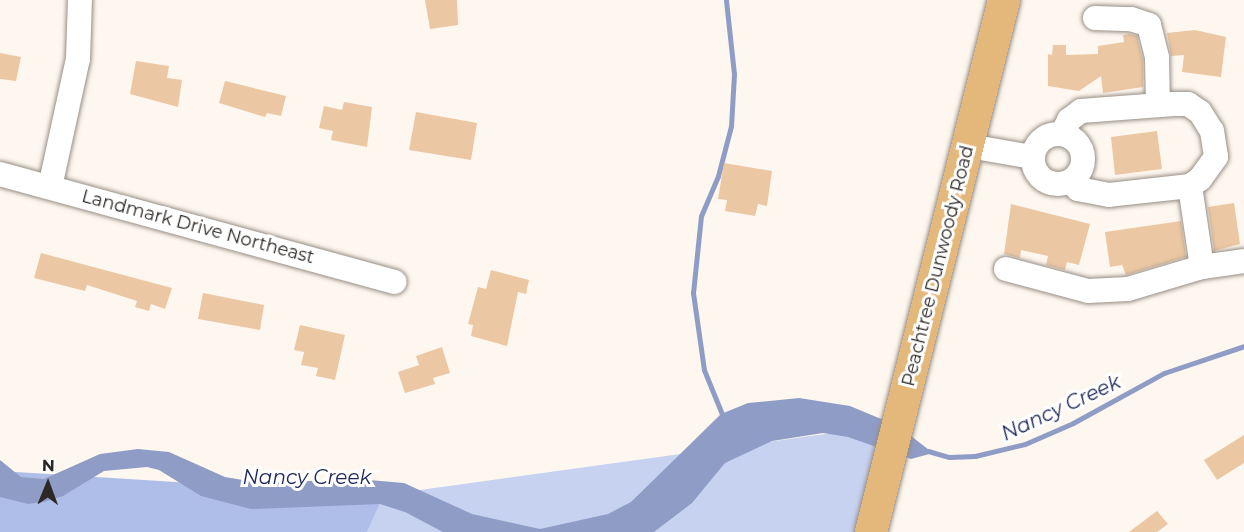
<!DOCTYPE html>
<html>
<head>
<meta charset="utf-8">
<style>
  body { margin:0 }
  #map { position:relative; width:1244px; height:532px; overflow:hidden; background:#fef7ef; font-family:Montserrat,sans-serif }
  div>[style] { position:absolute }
  .green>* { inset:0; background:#c7d2f1 }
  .forest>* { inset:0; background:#afbde9 }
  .water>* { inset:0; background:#8f9cc6 }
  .stream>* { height:5px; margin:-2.5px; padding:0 2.5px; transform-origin:2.5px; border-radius:2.5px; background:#8f9cc6 }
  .building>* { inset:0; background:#ebc8a3 }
  .roads { filter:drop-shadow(0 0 2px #978e85) drop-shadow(0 0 2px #978e85) }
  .minor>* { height:24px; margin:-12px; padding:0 12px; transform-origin:12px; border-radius:12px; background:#fff }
  .minor>.ring { margin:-12px; padding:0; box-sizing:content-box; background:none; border:24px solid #fff; border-radius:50% }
  .major>* { height:32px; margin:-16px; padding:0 16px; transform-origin:16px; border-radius:16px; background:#e4b87b }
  span { translate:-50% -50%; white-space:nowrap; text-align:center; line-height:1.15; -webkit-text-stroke:6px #fff; paint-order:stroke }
  .street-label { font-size:18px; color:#2c2825 }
  .water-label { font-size:20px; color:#1c265a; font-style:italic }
  .north { position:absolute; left:18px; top:454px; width:60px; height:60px; -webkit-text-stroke:4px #fff; paint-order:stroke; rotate:1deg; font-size:16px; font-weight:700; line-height:24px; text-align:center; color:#2c2825 }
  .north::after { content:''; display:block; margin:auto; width:21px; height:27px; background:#2c2825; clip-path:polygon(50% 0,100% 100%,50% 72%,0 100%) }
</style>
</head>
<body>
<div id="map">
  <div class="green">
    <i style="clip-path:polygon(897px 424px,871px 532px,367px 532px,384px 495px)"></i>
  </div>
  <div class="forest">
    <i style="clip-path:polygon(0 471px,384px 495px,367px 532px,0 532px)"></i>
  </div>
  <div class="water">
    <i style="clip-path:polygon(799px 398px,850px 406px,898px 426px,933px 453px,911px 459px,848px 437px,823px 433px,772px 441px,725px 463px,692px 503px,654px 532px,443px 532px,405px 512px,380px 504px,251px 509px,201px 496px,159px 470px,147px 467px,104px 471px,63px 496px,44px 502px,28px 504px,0 497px,0 460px,21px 477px,44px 479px,100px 454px,138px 449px,169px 452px,225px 477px,260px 483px,357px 479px,404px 483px,472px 514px,540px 529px,608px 514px,631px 502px,721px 414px,748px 403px)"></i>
  </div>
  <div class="stream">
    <i style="left:724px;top:419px;width:53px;rotate:-112.2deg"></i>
    <i style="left:704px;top:370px;width:78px;rotate:-98.1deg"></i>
    <i style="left:693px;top:293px;width:77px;rotate:-84.1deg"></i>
    <i style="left:701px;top:216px;width:43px;rotate:-67deg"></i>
    <i style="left:718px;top:176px;width:52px;rotate:-75.4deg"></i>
    <i style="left:731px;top:126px;width:52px;rotate:-86.7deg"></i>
    <i style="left:734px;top:74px;width:74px;rotate:-96.2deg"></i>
    <i style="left:928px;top:451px;width:22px;rotate:16deg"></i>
    <i style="left:949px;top:457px;width:26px;rotate:-2deg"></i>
    <i style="left:975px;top:456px;width:51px;rotate:-13.5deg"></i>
    <i style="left:1025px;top:444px;width:52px;rotate:-23.6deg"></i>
    <i style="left:1073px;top:423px;width:104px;rotate:-28.8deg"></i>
    <i style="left:1164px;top:373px;width:84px;rotate:-18.6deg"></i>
  </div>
  <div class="building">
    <i style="clip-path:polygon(425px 0,457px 0,458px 25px,430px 29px)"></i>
    <i style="clip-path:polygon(1195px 30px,1226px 37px,1221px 77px,1182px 72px,1184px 55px,1171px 56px,1167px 33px)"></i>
    <i style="clip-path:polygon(1130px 34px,1137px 36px,1143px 60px,1143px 87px,1103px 93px,1101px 76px,1079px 91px,1048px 86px,1048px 54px,1052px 55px,1053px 45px,1066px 45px,1066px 55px,1098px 54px,1098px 46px,1124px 42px,1123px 35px)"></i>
    <i style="clip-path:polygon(0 53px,21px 57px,16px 81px,0 79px)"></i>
    <i style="clip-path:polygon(136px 61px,169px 66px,167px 78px,182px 80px,178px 107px,130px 94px)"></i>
    <i style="clip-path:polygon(225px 81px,286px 96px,281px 116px,267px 113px,265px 117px,219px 103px)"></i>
    <i style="clip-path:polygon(344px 102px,372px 107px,367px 147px,331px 140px,333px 131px,319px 128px,324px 106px,342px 110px)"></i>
    <i style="clip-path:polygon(416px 112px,477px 123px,471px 160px,409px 150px)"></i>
    <i style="clip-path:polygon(1157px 131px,1162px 169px,1115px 175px,1111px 137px)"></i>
    <i style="clip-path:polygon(724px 163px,772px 171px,767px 206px,758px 204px,755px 216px,725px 211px,727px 200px,718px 199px)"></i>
    <i style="clip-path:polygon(1234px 203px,1240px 244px,1214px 251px,1208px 207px)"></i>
    <i style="clip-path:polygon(1011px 204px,1090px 224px,1079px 265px,1067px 262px,1065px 270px,1046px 265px,1048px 256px,1021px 250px,1020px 258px,1004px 254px)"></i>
    <i style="clip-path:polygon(1181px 221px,1186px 257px,1126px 275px,1122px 265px,1110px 267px,1105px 232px)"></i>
    <i style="clip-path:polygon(41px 253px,172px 288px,165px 309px,151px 304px,149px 311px,135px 307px,137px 301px,87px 285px,85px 291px,34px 278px)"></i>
    <i style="clip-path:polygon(491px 270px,529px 280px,526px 294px,518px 292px,507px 346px,471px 336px,473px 325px,468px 324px,478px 287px,486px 289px)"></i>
    <i style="clip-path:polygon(203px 293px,264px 305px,260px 330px,198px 319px)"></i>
    <i style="clip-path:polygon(300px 325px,345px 335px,335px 380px,316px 376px,318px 368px,301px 365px,304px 352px,294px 350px)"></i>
    <i style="clip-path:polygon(442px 347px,450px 373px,433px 378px,435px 384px,405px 393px,398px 372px,419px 365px,416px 356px)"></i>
    <i style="clip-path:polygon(1244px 435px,1244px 463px,1217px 480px,1204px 460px)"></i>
    <i style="clip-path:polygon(1157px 511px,1168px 524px,1157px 532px,1129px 532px)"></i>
  </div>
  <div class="roads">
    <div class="minor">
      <i style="left:1095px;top:18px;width:36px;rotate:2deg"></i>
      <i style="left:1131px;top:19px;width:19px;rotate:18deg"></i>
      <i style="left:1149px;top:25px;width:34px;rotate:76deg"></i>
      <i style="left:1157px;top:58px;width:47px;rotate:88.8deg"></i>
      <i class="ring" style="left:1033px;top:134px;width:26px;height:26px"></i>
      <i style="left:1062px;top:134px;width:16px;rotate:-63deg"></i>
      <i style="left:1069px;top:120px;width:15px;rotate:-37deg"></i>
      <i style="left:1081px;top:111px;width:93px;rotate:-4.3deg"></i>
      <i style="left:1174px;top:104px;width:14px"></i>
      <i style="left:1188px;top:104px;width:14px;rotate:34deg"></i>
      <i style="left:1200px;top:112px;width:22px;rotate:58deg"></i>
      <i style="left:1212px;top:131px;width:26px;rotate:81deg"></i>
      <i style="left:1216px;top:157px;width:27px;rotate:126deg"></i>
      <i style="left:1200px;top:179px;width:12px;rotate:145deg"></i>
      <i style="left:1190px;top:186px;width:81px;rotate:173.7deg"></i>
      <i style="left:1109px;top:195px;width:32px;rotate:-169deg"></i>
      <i style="left:1078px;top:189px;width:11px;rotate:-131deg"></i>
      <i style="left:969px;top:146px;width:64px;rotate:9.9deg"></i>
      <i style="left:0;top:174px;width:409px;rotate:15.3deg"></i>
      <i style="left:1190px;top:186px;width:82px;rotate:81.6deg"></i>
      <i style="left:1202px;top:267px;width:42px;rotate:-8.1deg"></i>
      <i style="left:50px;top:187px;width:131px;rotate:-77.7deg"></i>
      <i style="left:78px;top:59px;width:59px;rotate:-88.1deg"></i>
      <i style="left:1006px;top:269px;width:85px;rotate:15deg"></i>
      <i style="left:1088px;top:291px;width:40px;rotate:-2.9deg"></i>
      <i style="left:1128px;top:289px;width:77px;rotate:-16.6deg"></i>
    </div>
    <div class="major">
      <i style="left:871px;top:532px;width:548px;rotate:-75.96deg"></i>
    </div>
  </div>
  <div class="street-label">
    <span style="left:198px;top:227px;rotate:15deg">Landmark Drive Northeast</span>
    <span style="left:938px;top:266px;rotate:-76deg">Peachtree Dunwoody Road</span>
  </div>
  <div class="water-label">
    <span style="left:1061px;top:408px;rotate:-25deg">Nancy Creek</span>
    <span style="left:307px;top:477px">Nancy Creek</span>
  </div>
  <div class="north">N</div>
</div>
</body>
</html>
